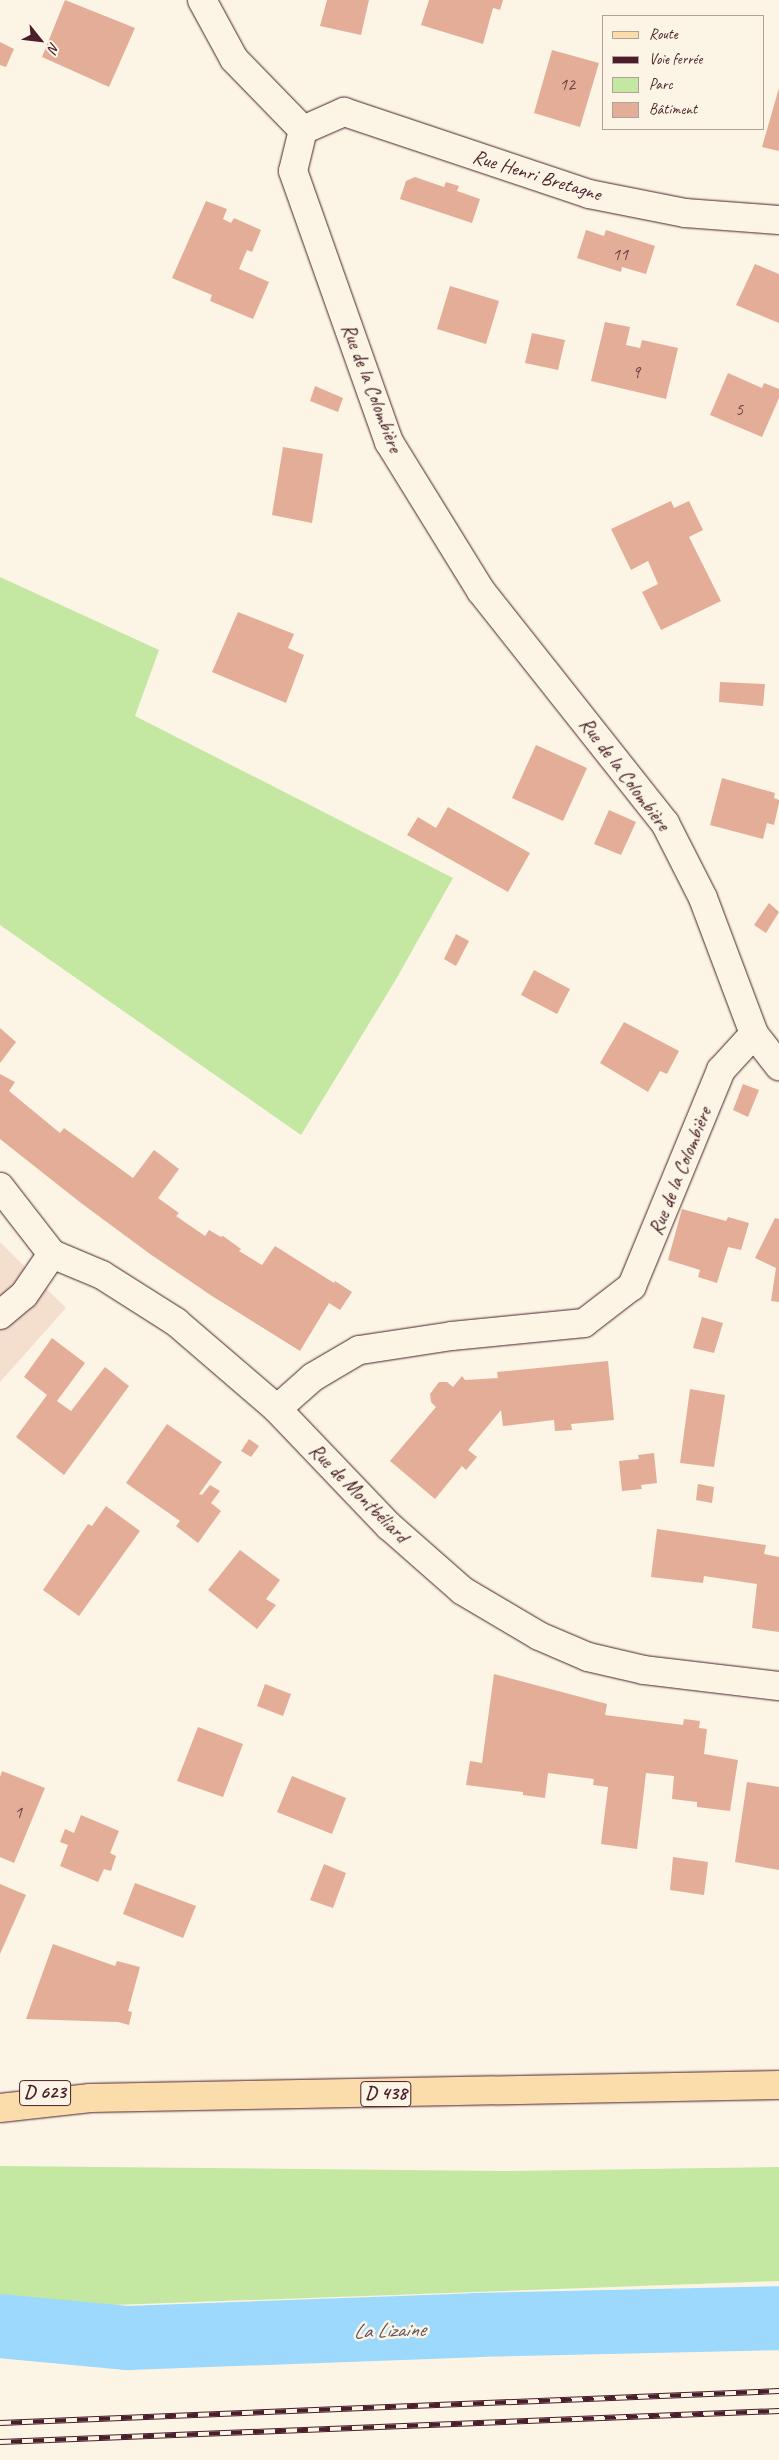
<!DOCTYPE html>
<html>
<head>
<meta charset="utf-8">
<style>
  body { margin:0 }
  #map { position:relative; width:779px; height:2460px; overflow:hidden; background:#fcf5e5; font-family:Caveat,sans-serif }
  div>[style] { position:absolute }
  .built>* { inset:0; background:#f4dfce }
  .green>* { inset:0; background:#c4e7a1 }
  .river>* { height:64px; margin:-32px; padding:0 32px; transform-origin:32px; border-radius:32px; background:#9cd9fd }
  .building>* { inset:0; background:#e3ad98 }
  .roads { filter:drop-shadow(0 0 1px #4a1f2b) drop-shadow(0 0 1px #4a1f2b) }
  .minor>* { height:28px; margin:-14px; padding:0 14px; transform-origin:14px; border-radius:14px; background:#fcf5e5 }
  .tertiary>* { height:28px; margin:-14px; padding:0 14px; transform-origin:14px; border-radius:14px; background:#fcf5e5 }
  .primary>* { height:28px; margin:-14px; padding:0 14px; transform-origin:14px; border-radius:14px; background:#fbddab }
  .rail>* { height:5.5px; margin-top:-2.75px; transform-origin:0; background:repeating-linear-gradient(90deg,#fcf5e5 0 11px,#4a1f2b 0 22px); box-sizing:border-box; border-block:1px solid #4a1f2b }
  span { translate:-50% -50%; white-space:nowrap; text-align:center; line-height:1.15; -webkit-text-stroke:5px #fcf5e5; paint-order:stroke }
  .number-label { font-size:18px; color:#704246 }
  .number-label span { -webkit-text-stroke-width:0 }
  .shield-label span { padding:1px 4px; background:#fcf5e5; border:1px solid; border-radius:4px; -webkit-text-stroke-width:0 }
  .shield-label { font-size:19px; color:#4a1f2b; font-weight:700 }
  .street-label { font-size:20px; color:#4a1f2b }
  .water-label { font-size:21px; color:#5e4e60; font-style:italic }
  .legend { position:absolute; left:602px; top:15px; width:162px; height:115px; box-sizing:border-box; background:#fcf5e5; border:1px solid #b59f9b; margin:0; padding:6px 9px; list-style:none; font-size:15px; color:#4a1f2b }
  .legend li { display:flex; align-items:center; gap:10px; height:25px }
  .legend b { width:25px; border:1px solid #b59f9b }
  .north { position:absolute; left:15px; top:15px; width:50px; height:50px; -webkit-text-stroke:4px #fcf5e5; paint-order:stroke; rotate:119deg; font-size:14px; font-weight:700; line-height:20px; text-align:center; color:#4a1f2b }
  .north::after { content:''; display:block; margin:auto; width:18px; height:22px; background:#4a1f2b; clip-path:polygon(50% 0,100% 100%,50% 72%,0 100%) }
</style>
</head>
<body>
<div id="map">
  <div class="built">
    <i style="clip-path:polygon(0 1242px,66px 1308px,0 1382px)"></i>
  </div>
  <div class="green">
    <i style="clip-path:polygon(0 577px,159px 650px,135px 716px,453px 878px,395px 981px,301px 1135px,0 925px)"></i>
    <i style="clip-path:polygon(0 2166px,505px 2171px,779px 2167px,779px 2281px,58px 2307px,0 2294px)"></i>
  </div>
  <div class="river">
    <i style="left:0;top:2326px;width:129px;rotate:5.4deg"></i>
    <i style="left:128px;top:2338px;width:348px;rotate:-2.1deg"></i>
    <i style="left:476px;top:2325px;width:303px;rotate:-1.3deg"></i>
  </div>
  <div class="building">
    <i style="clip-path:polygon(65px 0,135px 28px,109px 87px,42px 57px)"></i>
    <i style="clip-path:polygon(327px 0,369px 0,361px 35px,320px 26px)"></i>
    <i style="clip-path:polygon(429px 0,503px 0,500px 10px,493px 8px,483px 44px,421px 25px)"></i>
    <i style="clip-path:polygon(0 42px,14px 49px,6px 67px,0 65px)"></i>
    <i style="clip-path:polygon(552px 50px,599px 63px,580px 127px,534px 113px)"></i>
    <i style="clip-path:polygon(779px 88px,779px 151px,762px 147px)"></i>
    <i style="clip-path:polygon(415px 177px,444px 187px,446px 182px,459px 186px,457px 191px,480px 199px,472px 223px,400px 199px,406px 181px)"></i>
    <i style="clip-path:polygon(206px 201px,227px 209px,223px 219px,231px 223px,234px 218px,261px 230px,252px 252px,247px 250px,239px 269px,269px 282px,253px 319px,210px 301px,212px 295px,172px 278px)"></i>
    <i style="clip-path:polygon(586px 230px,604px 236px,606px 230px,655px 246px,646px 274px,622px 267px,621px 272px,577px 258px)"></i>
    <i style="clip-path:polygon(755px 264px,779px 274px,779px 323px,736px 305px)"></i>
    <i style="clip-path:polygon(450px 286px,499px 301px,486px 344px,437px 329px)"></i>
    <i style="clip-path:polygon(605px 322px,630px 327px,626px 345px,640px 348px,642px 340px,678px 348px,666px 399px,591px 381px)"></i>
    <i style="clip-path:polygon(532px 333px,565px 340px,558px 370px,525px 363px)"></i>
    <i style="clip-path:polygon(728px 373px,762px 388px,764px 383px,779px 389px,779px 398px,762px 437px,710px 415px)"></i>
    <i style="clip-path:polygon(315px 386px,343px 398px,338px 412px,310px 401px)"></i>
    <i style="clip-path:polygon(283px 447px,323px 454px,312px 523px,272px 515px)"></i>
    <i style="clip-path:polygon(671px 501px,674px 508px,689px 501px,703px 530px,689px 537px,721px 601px,661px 630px,642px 592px,658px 584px,648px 561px,631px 570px,611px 529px)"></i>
    <i style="clip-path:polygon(238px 612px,294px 634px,288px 648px,304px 655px,286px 703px,212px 672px)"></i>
    <i style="clip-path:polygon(720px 682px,765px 684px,763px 706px,719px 702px)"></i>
    <i style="clip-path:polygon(536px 745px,587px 768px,563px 821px,512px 798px)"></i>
    <i style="clip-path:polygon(722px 778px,775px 793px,774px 798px,779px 800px,779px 803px,774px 825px,767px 823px,763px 839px,710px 825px)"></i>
    <i style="clip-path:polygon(448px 807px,530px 853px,508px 892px,407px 835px,418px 817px,436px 828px)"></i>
    <i style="clip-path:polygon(609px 810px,636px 822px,621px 855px,594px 844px)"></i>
    <i style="clip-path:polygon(769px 903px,779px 912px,766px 933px,754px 925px)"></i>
    <i style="clip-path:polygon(456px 934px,469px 941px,456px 966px,444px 959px)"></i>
    <i style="clip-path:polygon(534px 970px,570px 989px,557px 1014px,521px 995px)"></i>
    <i style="clip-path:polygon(624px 1022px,679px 1051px,667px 1074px,660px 1071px,648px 1092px,600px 1063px)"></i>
    <i style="clip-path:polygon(0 1028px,16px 1042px,0 1063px)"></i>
    <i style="clip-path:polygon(0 1074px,15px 1082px,9px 1091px,60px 1133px,64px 1128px,133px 1178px,154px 1150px,179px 1169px,158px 1198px,179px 1213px,176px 1216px,205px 1236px,209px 1230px,221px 1237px,223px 1236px,241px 1249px,239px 1251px,262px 1265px,275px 1246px,334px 1283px,335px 1281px,352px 1292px,340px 1310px,329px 1303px,300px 1351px,212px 1296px,150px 1254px,81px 1203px,0 1139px)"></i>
    <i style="clip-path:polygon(743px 1084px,759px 1090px,748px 1117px,733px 1110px)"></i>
    <i style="clip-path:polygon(682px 1209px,726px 1221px,728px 1217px,749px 1223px,741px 1250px,728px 1247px,717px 1283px,698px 1277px,700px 1270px,668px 1260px)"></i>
    <i style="clip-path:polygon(775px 1218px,779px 1219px,779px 1302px,771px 1301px,776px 1268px,755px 1258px)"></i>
    <i style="clip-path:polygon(702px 1317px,723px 1323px,714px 1353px,693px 1348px)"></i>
    <i style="clip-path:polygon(52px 1338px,85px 1363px,57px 1401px,71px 1411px,105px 1367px,129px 1386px,64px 1475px,16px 1437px,47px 1395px,24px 1377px)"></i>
    <i style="clip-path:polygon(608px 1361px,614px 1420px,571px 1424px,572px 1430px,555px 1431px,554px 1420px,503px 1426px,501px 1410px,468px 1450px,477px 1457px,466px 1470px,462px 1466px,435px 1499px,390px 1461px,436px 1407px,431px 1402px,430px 1394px,439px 1382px,447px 1382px,453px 1387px,462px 1376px,465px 1380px,498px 1378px,497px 1372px)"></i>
    <i style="clip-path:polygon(690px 1389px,725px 1395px,714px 1467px,680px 1463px)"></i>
    <i style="clip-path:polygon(167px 1424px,222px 1462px,199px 1494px,202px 1495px,210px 1485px,220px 1491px,211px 1503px,221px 1511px,198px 1543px,176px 1526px,180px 1521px,126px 1483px)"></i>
    <i style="clip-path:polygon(249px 1439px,259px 1446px,251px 1457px,241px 1451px)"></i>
    <i style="clip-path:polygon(654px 1453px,657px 1483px,641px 1485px,642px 1489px,622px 1491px,619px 1461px,639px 1459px,638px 1455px)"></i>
    <i style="clip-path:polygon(698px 1484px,714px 1487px,712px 1503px,696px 1500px)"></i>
    <i style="clip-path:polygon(106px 1506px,140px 1531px,79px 1616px,43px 1590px,88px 1524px,92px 1526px)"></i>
    <i style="clip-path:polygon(657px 1529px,766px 1545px,764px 1554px,779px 1557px,779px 1632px,752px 1628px,757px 1584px,704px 1576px,703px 1583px,651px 1577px)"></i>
    <i style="clip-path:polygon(240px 1550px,280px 1580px,266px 1599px,276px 1605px,257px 1629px,208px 1590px)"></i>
    <i style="clip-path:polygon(494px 1674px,607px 1704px,605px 1715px,683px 1725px,684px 1719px,700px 1721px,699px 1728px,707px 1729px,704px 1754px,738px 1760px,730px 1811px,697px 1807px,697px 1802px,672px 1799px,674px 1776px,646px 1773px,637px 1849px,601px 1844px,608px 1787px,593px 1785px,594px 1779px,548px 1773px,545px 1798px,523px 1795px,523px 1792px,466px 1785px,470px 1761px,482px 1763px)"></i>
    <i style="clip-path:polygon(265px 1684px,291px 1694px,283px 1716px,257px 1706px)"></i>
    <i style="clip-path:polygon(198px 1727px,243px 1744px,223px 1797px,177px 1781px)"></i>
    <i style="clip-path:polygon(2px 1771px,45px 1788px,14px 1863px,0 1857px,0 1777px)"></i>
    <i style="clip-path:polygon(292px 1776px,346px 1798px,332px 1834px,277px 1812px)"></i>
    <i style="clip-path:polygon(747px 1782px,779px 1787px,779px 1870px,735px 1862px)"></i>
    <i style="clip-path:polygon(81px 1815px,119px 1831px,110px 1853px,116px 1856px,111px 1871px,104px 1869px,98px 1882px,60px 1866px,68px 1845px,60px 1842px,65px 1829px,74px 1833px)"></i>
    <i style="clip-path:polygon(673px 1857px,708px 1862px,704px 1895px,670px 1890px)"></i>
    <i style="clip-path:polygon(324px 1864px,346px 1873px,333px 1908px,310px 1900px)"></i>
    <i style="clip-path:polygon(135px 1883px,196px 1906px,183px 1938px,123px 1914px)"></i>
    <i style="clip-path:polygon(0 1884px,26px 1895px,0 1954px)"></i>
    <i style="clip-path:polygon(53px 1944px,115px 1966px,117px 1961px,140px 1967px,128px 2011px,132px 2012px,129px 2025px,118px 2022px,26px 2019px)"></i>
  </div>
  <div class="roads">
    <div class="minor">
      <i style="left:202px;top:0;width:67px;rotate:61.5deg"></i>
      <i style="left:234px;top:59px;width:99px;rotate:45.8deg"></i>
      <i style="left:303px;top:130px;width:42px;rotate:103.7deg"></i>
      <i style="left:293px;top:171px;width:288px;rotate:70.5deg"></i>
      <i style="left:389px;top:442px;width:175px;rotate:58.3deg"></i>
      <i style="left:481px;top:591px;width:296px;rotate:51.6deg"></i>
      <i style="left:665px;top:823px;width:84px;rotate:63.1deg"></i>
      <i style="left:703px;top:898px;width:145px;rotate:69.4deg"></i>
      <i style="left:754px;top:1034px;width:49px;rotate:132.5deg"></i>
      <i style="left:721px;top:1070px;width:234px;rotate:112.4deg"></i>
      <i style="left:632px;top:1286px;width:61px;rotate:142.4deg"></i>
      <i style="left:584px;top:1323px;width:133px;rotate:174.4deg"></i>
      <i style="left:452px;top:1336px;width:94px;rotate:171.4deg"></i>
      <i style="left:359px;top:1350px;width:53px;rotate:149.6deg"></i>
      <i style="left:313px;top:1377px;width:48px;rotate:138.4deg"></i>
      <i style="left:303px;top:130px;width:45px;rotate:-23.7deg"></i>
      <i style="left:344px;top:112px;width:258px;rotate:18.5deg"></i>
      <i style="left:589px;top:194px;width:98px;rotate:11.2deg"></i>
      <i style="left:685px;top:213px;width:94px;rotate:4.3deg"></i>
      <i style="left:754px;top:1034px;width:41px;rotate:52deg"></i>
    </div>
    <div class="tertiary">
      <i style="left:0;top:1187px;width:85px;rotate:52.2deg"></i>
      <i style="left:52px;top:1254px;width:54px;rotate:22.8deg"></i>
      <i style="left:102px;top:1275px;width:88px;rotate:32.4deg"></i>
      <i style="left:176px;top:1322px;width:133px;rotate:40.7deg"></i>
      <i style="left:277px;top:1409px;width:162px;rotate:46.3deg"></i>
      <i style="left:389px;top:1526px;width:98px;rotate:41.3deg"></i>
      <i style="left:463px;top:1591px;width:88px;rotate:30.6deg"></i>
      <i style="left:539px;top:1636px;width:53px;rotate:23.2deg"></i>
      <i style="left:588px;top:1657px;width:57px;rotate:13.1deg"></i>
      <i style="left:644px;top:1670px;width:136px;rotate:6.8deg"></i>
      <i style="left:0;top:1315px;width:31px;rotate:-40deg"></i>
      <i style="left:24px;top:1295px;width:50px;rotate:-55.7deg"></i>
    </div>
    <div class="primary">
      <i style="left:0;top:2108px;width:91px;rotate:-6.3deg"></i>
      <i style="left:90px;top:2098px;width:689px;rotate:-1.08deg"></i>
    </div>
  </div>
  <div class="rail">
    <i style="left:0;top:2423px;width:780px;rotate:-2.35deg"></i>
    <i style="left:0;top:2442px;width:780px;rotate:-2.28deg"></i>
  </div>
  <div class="number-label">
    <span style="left:567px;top:84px">12</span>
    <span style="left:620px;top:254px">11</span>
    <span style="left:636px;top:372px">9</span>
    <span style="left:739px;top:409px">5</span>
    <span style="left:18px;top:1812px">1</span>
  </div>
  <div class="shield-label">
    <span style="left:45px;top:2093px">D 623</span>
    <span style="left:386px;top:2094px">D 438</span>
  </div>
  <div class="street-label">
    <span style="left:537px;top:175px;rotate:17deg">Rue Henri Bretagne</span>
    <span style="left:372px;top:388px;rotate:69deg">Rue de la Colombière</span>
    <span style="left:625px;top:774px;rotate:53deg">Rue de la Colombière</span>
    <span style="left:680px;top:1171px;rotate:-68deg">Rue de la Colombière</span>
    <span style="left:359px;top:1493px;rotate:45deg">Rue de Montbéliard</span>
  </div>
  <div class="water-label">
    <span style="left:389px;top:2330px;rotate:-2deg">La Lizaine</span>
  </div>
  <ul class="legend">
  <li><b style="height:6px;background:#fbddab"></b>Route</li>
  <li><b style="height:6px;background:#4a1f2b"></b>Voie ferrée</li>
  <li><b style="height:14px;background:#c4e7a1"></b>Parc</li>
  <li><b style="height:14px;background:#e3ad98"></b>Bâtiment</li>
  </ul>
  <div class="north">N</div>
</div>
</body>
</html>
